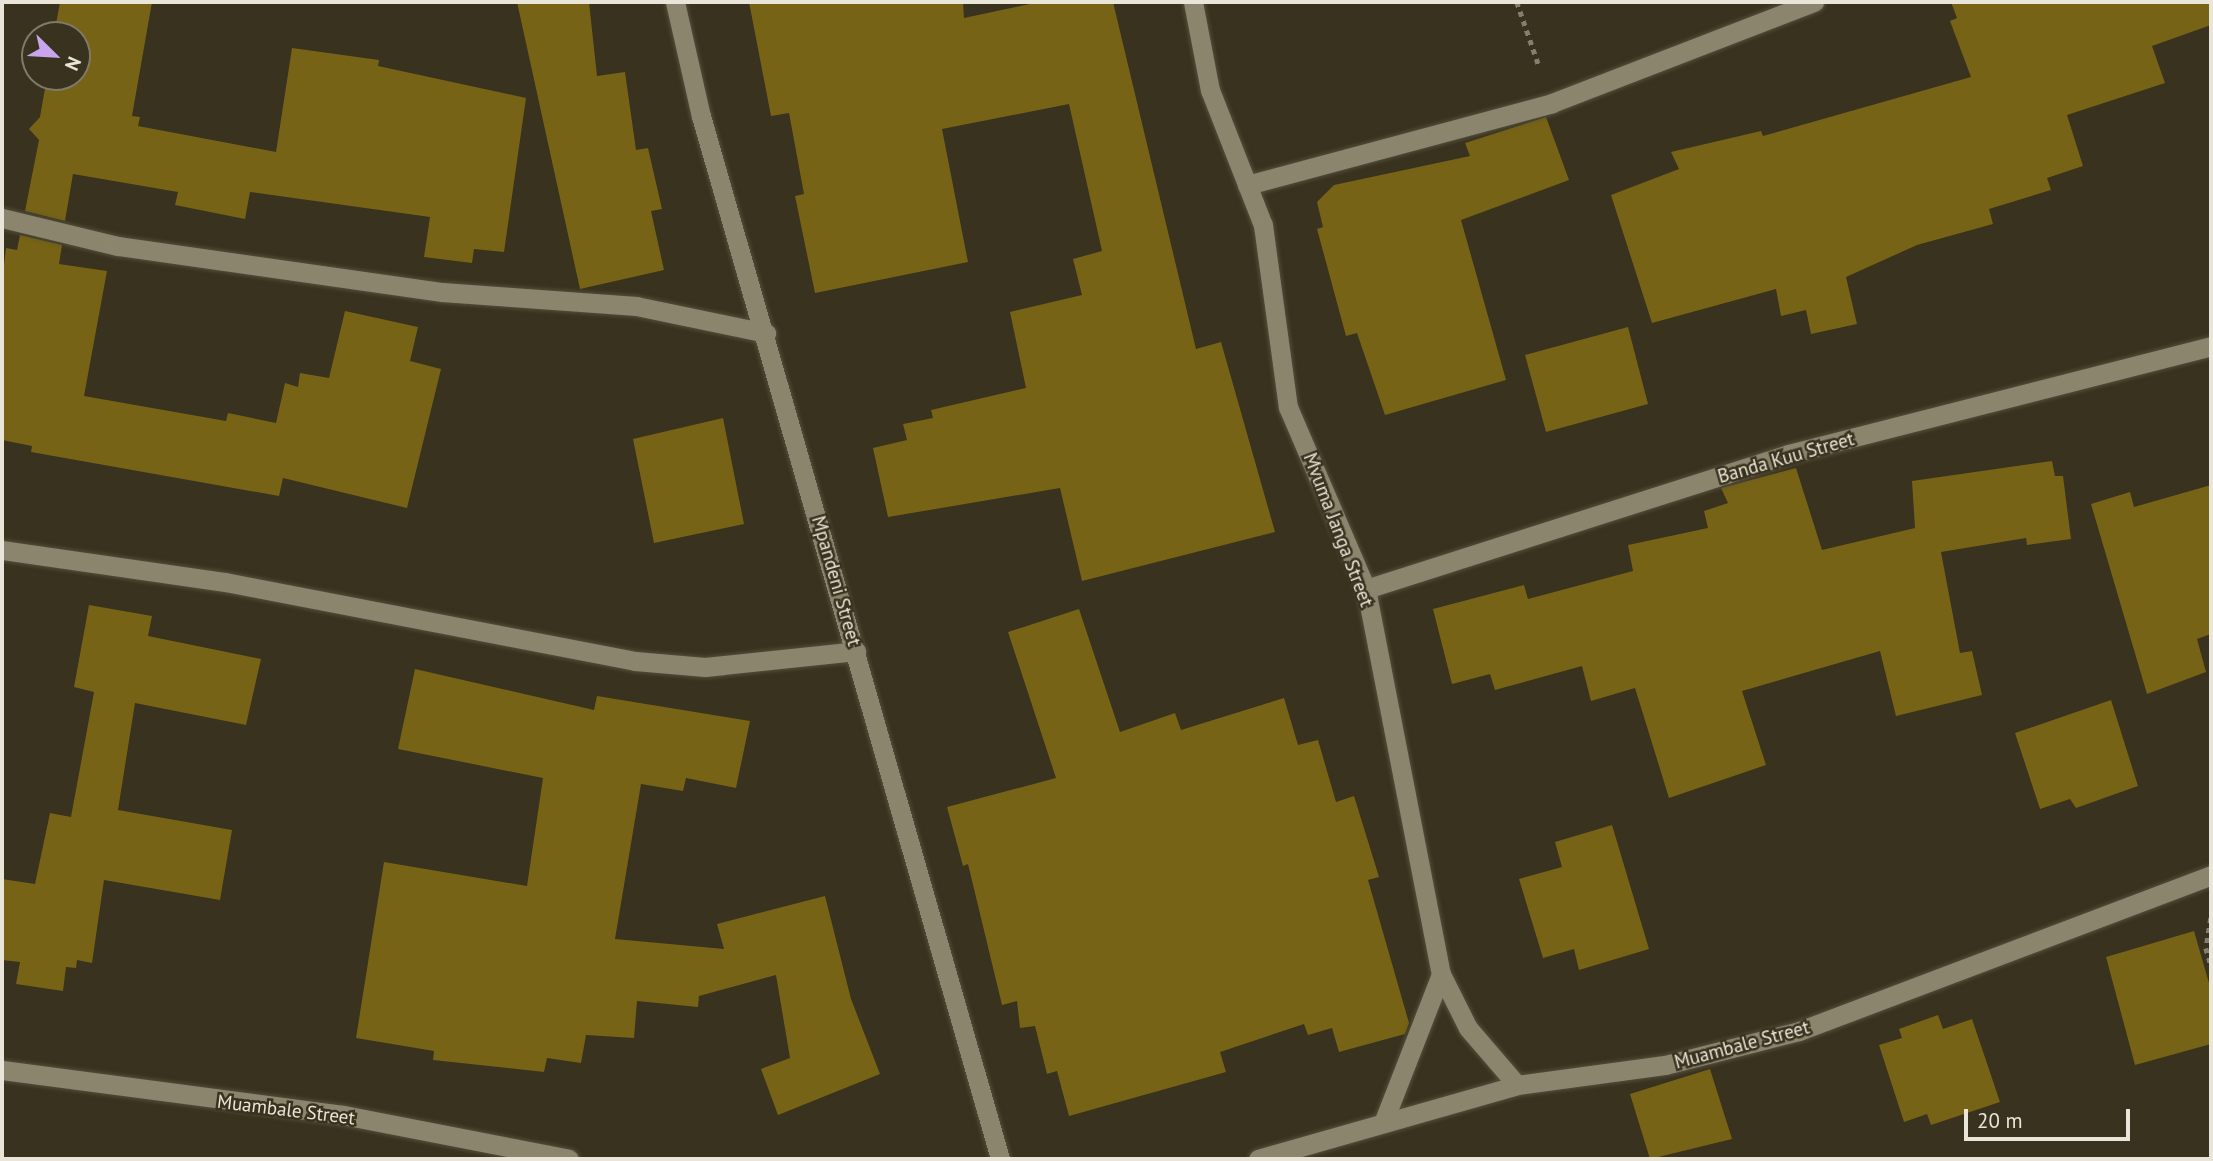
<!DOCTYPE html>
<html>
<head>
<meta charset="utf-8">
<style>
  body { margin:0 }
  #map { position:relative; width:2213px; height:1161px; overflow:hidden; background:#38321e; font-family:"PT Sans",sans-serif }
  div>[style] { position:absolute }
  .building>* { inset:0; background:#776315 }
  .path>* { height:4.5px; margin-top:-2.25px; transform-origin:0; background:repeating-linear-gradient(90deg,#837e6d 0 5px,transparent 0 10px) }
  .roads { filter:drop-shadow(0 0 2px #544f3d) drop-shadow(0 0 2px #544f3d) }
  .minor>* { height:19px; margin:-9.5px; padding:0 9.5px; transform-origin:9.5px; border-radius:9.5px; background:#8c856e }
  span { translate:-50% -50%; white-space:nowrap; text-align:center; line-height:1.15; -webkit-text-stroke:5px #38321e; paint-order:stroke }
  .street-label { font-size:19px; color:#e9e5d9 }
  .frame { position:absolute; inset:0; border:4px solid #e9e5d9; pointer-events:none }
  .north { position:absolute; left:21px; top:21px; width:70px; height:70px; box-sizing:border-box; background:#38321e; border:2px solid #7f7a69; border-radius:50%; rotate:114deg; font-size:19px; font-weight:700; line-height:28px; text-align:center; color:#e9e5d9 }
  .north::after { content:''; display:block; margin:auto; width:24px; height:32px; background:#c9a5ee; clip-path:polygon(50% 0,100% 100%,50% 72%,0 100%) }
  .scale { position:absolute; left:1964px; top:1109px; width:166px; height:32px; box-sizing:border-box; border:4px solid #e9e5d9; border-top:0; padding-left:9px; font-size:21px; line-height:24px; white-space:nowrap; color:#e9e5d9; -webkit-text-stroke:5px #38321e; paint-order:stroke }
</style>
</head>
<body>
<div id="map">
  <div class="building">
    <i style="clip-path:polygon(60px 2px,152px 2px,132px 116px,140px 117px,138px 126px,276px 152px,292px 48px,379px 60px,378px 66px,526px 98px,504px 252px,474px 249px,472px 263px,424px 257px,430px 217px,250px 192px,245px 219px,175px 205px,178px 192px,73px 174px,65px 221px,25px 211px,39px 140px,29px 129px,40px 117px,47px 77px,77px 77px,77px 35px,54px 35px)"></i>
    <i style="clip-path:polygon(517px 2px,589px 2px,597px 76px,625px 72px,636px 150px,648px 148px,662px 209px,651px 211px,664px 270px,580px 289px)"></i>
    <i style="clip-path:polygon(749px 2px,963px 2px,964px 18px,1039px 2px,1113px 2px,1196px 349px,1221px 342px,1275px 532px,1082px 581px,1060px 488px,888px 517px,873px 448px,907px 440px,903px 424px,933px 418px,931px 410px,1026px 388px,1010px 312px,1082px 295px,1073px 259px,1102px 251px,1069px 104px,942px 129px,968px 262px,815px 293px,795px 196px,804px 194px,789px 113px,771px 116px)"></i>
    <i style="clip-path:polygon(1951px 2px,2211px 2px,2211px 25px,2152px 46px,2165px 83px,2067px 115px,2083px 166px,2047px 178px,2051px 190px,1989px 209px,1993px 224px,1917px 245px,1846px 277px,1857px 324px,1811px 334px,1806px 310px,1781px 316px,1776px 289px,1652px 323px,1611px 195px,1679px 169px,1671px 152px,1761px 131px,1763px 136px,1971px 77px,1950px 21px,1957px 18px)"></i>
    <i style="clip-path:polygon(1546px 117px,1569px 180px,1461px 220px,1506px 380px,1385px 415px,1357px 333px,1346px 336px,1317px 229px,1323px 227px,1317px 202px,1334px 185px,1470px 156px,1465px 143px)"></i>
    <i style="clip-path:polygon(20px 235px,62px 245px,59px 264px,107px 271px,84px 396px,226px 421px,228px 413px,276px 423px,285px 383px,298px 387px,300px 373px,329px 378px,345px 311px,418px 327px,410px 361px,441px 369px,407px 508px,283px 478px,279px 496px,31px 452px,32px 446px,2px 440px,2px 281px,6px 248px,17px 250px)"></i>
    <i style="clip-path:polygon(1628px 327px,1648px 404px,1546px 432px,1525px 355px)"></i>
    <i style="clip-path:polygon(723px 418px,744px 524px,654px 543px,633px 439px)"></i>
    <i style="clip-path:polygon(2052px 461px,2055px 476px,2063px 476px,2071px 539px,2027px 545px,2026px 538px,1941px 552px,1960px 653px,1972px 651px,1982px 695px,1896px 716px,1880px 651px,1742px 691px,1766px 765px,1669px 798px,1635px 688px,1591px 701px,1582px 666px,1495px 690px,1490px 674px,1452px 684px,1433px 609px,1524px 585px,1528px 599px,1633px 571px,1628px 545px,1708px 528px,1704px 511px,1728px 503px,1721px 488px,1796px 468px,1822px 550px,1915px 528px,1912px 481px)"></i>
    <i style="clip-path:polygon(2211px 485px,2211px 634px,2197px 639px,2206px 672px,2147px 694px,2091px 504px,2130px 492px,2134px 507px)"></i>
    <i style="clip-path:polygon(89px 605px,152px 616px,148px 636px,261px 659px,246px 725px,135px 703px,118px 810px,232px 830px,220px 900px,104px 880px,92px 963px,77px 960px,76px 968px,66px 967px,63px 991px,16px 984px,20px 962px,2px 960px,2px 879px,35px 884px,50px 813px,71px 817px,94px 692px,74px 687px)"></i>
    <i style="clip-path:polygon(1079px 609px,1120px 732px,1175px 713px,1181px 730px,1284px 698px,1298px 745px,1318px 740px,1336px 802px,1354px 796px,1379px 877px,1368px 880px,1409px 1023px,1405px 1034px,1339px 1052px,1332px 1028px,1308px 1035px,1304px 1024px,1220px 1052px,1226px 1072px,1069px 1116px,1057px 1071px,1047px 1074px,1035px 1026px,1020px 1028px,1017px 1001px,1002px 1005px,968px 864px,963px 866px,947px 807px,1056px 778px,1008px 632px)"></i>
    <i style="clip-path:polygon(415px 669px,594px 710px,597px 696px,750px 721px,736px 788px,686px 778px,683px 791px,641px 784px,615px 939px,724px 949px,717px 924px,825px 896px,851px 999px,880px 1074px,778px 1115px,761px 1069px,790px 1058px,776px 975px,699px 996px,698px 1007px,637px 1001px,634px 1038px,586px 1035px,581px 1063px,547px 1058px,544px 1072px,433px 1060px,434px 1051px,356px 1038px,384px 862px,527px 886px,543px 778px,398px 749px)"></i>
    <i style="clip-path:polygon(2111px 700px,2138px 786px,2076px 808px,2070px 799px,2040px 809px,2015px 733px)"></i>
    <i style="clip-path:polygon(1612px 825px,1649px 949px,1579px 970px,1574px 949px,1543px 958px,1519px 879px,1562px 867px,1555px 842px)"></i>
    <i style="clip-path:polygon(2194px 931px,2211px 990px,2211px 1044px,2135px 1065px,2106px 957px)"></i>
    <i style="clip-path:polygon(1938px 1015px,1943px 1029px,1972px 1019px,2000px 1102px,1931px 1125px,1927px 1114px,1904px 1122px,1879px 1045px,1902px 1038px,1899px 1029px)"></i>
    <i style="clip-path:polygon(1710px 1069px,1732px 1139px,1650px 1159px,1630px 1094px)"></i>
  </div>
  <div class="path">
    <i style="left:1517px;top:2px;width:68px;rotate:71deg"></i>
    <i style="left:2211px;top:918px;width:30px;rotate:99deg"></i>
    <i style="left:2206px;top:948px;width:19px;rotate:74deg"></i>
  </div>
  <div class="roads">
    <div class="minor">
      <i style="left:675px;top:2px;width:117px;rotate:77.2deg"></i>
      <i style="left:701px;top:116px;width:1085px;rotate:74deg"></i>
      <i style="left:1193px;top:2px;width:90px;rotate:79.1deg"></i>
      <i style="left:1210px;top:90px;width:145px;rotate:68.6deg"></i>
      <i style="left:1263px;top:225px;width:184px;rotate:82.2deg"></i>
      <i style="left:1288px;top:407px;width:198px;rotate:66.8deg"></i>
      <i style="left:1366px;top:589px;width:392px;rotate:79deg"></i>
      <i style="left:1441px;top:974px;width:60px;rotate:63.4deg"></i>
      <i style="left:1468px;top:1028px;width:75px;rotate:49.3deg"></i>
      <i style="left:1247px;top:185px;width:316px;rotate:-15deg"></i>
      <i style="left:1552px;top:103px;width:281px;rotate:-21.1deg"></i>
      <i style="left:2px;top:218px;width:119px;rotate:13.6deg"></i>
      <i style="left:118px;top:246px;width:327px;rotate:8.1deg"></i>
      <i style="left:442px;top:292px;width:195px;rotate:4.1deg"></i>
      <i style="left:636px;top:306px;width:133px;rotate:11.7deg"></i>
      <i style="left:2px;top:550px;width:225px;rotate:8.2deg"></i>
      <i style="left:225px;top:582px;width:418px;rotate:10.9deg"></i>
      <i style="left:635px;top:661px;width:70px;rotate:4.9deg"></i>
      <i style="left:705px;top:667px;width:152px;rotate:-6deg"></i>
      <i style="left:1366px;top:589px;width:443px;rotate:-17.7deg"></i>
      <i style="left:1788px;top:454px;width:437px;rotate:-14.3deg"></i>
      <i style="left:2px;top:1070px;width:344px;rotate:7.5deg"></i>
      <i style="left:343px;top:1115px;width:230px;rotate:11deg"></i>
      <i style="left:1383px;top:1123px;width:160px;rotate:-68.7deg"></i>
      <i style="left:1258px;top:1159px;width:269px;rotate:-15.9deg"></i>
      <i style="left:1517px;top:1085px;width:149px;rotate:-7.7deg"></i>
      <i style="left:1665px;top:1065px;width:138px;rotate:-14.2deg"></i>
      <i style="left:1799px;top:1031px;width:441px;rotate:-20.7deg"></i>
    </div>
  </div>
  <div class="street-label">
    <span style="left:1786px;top:458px;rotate:-16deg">Banda Kuu Street</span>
    <span style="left:1338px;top:530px;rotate:69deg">Mvuma Janga Street</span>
    <span style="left:836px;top:581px;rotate:74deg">Mpandeni Street</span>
    <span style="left:1742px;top:1045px;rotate:-15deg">Muambale Street</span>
    <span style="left:286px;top:1110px;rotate:7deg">Muambale Street</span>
  </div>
  <div class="frame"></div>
  <div class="north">N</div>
  <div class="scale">20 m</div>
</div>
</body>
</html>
